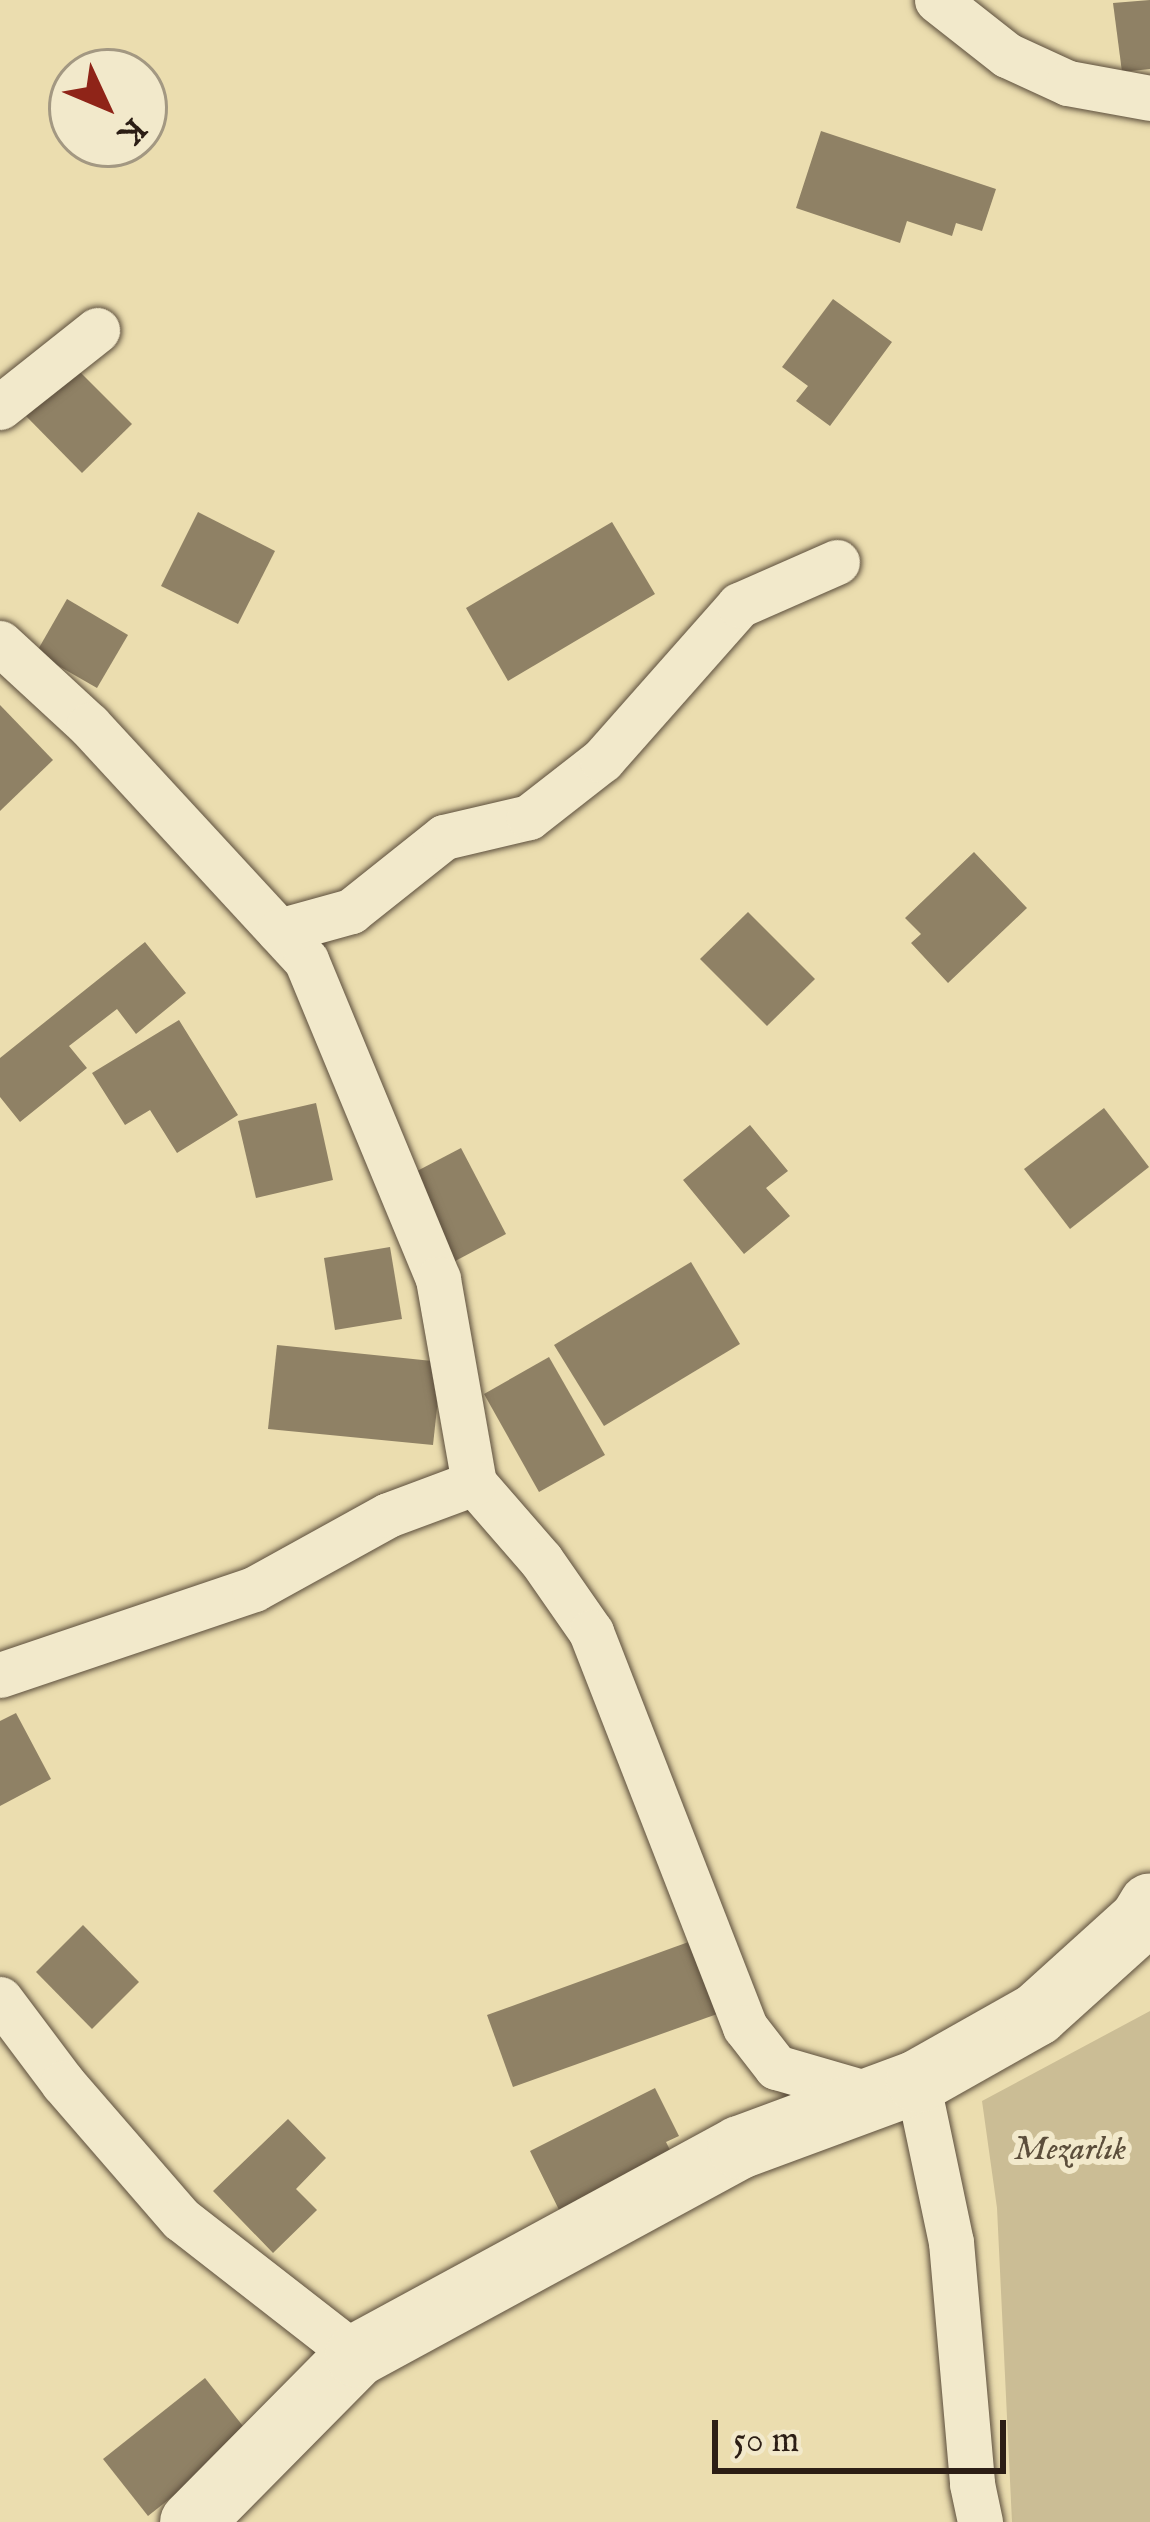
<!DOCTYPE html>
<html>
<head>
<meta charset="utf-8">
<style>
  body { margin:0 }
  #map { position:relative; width:1150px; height:2522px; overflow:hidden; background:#ebddaf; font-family:"IM FELL English",serif }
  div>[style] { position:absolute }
  .green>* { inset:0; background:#cbbd95 }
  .building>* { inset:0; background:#8f8165 }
  .roads { filter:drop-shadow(0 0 3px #5c4e3c) drop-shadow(0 0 3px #5c4e3c) }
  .street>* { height:45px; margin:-22.5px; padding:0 22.5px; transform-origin:22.5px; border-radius:22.5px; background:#f2e9cb }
  .secondary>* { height:63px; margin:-31.5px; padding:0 31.5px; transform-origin:31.5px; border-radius:31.5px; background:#f2e9cb }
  span { translate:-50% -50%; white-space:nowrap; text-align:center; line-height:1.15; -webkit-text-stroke:12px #f2e9cb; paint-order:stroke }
  .park-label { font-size:33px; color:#5c4e3b; font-style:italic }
  .north { position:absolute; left:48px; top:48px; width:120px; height:120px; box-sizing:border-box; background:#f2e9cb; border:3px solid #a39882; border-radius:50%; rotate:134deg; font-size:33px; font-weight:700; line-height:48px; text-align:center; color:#2c1e15 }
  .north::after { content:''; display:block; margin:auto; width:42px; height:54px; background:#8f2418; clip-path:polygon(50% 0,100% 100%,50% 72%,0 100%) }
  .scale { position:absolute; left:712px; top:2420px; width:294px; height:54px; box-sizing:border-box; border:6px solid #2c1e15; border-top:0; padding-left:15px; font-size:36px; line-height:42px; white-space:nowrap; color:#2c1e15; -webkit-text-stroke:9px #f2e9cb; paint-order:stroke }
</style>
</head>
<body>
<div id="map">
  <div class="green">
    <i style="clip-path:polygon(1150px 2011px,1150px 2522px,1012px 2522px,997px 2208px,982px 2101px)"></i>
  </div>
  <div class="building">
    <i style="clip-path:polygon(1150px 0,1150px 69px,1122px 72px,1113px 3px)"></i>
    <i style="clip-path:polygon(821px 131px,996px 189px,982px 231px,956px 223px,952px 236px,907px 221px,900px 243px,796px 208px)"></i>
    <i style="clip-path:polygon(833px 299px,892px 342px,830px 426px,796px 401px,808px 386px,782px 367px)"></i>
    <i style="clip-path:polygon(71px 363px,132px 424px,82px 473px,22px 412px)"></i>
    <i style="clip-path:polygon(198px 512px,275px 551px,238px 624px,161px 586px)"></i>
    <i style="clip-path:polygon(612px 522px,655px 594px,508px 681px,466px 608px)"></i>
    <i style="clip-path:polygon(67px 599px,128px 635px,97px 688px,36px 653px)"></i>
    <i style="clip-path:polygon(0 705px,53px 760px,0 811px)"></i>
    <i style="clip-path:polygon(974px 852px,1027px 908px,948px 983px,911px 943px,921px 934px,905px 918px)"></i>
    <i style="clip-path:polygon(748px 912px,815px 979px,767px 1026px,700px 959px)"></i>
    <i style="clip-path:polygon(145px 942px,186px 993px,136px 1034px,117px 1009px,69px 1046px,87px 1068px,20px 1122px,0 1097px,0 1058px)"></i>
    <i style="clip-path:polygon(179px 1020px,238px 1115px,177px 1153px,150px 1110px,125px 1125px,92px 1073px)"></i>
    <i style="clip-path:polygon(316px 1103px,333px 1180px,256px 1198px,238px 1121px)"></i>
    <i style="clip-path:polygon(1104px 1108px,1149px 1167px,1070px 1229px,1024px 1169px)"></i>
    <i style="clip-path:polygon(750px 1125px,788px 1171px,766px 1188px,790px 1216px,744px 1254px,683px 1180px)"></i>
    <i style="clip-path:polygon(461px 1148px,506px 1234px,444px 1267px,398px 1181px)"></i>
    <i style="clip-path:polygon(390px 1247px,402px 1319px,335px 1330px,324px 1258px)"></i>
    <i style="clip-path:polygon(691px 1262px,740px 1344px,604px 1426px,554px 1345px)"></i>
    <i style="clip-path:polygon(277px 1345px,442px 1362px,433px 1445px,268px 1429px)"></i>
    <i style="clip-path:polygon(549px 1357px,605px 1455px,539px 1492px,484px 1394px)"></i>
    <i style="clip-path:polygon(16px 1713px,51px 1779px,0 1806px,0 1721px)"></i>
    <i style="clip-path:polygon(83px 1925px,139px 1982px,92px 2029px,36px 1972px)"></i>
    <i style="clip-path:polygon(694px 1940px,720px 2013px,513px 2087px,487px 2015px)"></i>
    <i style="clip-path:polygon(655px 2088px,679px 2136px,666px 2142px,678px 2166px,565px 2222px,530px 2151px)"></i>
    <i style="clip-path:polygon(288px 2119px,326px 2158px,296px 2189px,317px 2210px,273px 2253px,213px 2191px)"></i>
    <i style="clip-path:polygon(205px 2378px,250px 2435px,148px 2516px,103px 2459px)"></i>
  </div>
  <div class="roads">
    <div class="street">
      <i style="left:937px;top:0;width:89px;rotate:38.2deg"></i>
      <i style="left:1007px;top:55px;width:67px;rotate:24.7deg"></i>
      <i style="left:1068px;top:83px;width:83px;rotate:10.4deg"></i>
      <i style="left:0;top:407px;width:124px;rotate:-38.4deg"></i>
      <i style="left:0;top:643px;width:121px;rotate:42.7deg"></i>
      <i style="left:89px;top:725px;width:320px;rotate:47.3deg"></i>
      <i style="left:306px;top:960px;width:345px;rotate:67.5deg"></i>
      <i style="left:438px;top:1279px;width:207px;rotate:80deg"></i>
      <i style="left:474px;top:1483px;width:102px;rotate:49deg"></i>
      <i style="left:541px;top:1560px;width:88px;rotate:55.2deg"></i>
      <i style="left:591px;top:1632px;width:424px;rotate:68.7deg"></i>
      <i style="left:745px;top:2027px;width:51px;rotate:52.2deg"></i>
      <i style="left:776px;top:2067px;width:104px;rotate:16.2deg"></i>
      <i style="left:279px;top:931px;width:75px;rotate:-15.5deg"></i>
      <i style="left:351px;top:911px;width:119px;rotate:-38.5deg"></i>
      <i style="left:444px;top:837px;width:87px;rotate:-13.2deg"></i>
      <i style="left:529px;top:817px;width:93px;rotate:-38deg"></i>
      <i style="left:602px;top:760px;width:207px;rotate:-48.5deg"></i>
      <i style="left:739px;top:605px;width:107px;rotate:-23.7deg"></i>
      <i style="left:0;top:1675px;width:268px;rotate:-18.7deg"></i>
      <i style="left:254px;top:1589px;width:153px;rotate:-28.9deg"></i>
      <i style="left:388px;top:1515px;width:92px;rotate:-20.4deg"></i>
      <i style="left:0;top:1999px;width:105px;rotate:53.1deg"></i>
      <i style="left:63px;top:2083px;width:180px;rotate:49.1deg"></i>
      <i style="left:181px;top:2219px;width:222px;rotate:37.9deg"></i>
      <i style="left:917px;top:2081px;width:165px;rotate:78.1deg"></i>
      <i style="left:951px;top:2242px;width:243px;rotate:85deg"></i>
      <i style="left:972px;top:2484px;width:39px;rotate:78deg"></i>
    </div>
    <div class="secondary">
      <i style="left:191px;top:2522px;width:235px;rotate:-45.3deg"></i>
      <i style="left:356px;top:2355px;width:436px;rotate:-28.5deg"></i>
      <i style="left:739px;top:2147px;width:190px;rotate:-20.3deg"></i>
      <i style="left:917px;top:2081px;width:137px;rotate:-29.4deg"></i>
      <i style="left:1036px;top:2014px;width:142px;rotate:-42.1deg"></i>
      <i style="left:1141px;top:1919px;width:17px;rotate:-59deg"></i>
    </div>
  </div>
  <div class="park-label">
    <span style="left:1070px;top:2151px">Mezarlık</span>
  </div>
  <div class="north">K</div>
  <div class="scale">50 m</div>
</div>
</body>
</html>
